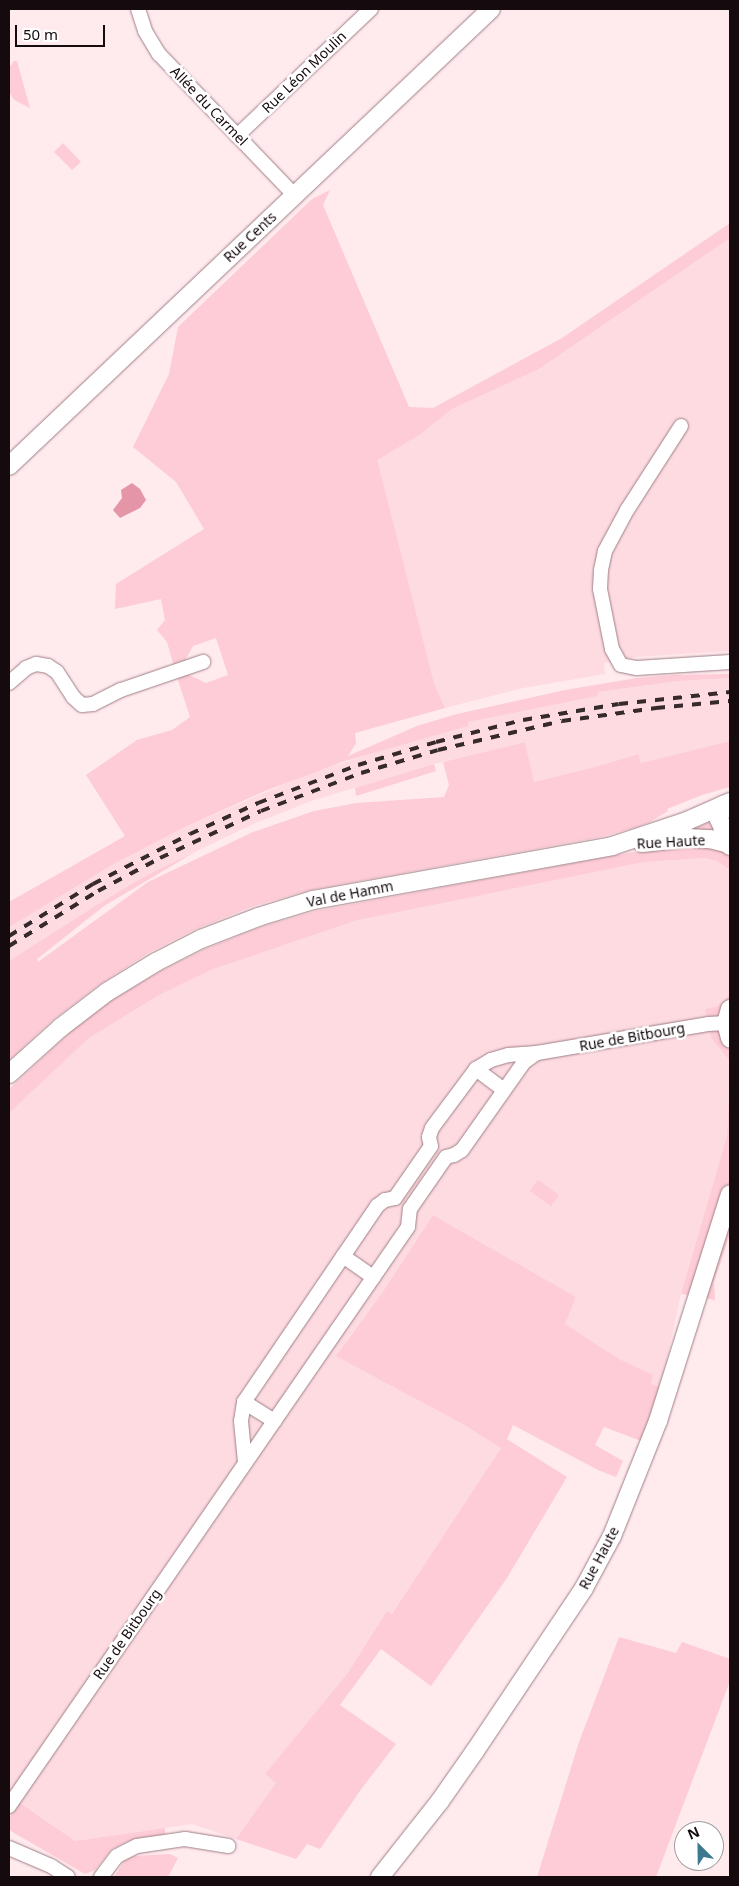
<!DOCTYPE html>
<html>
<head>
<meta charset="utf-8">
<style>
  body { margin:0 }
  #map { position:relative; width:739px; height:1886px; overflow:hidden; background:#ffeaee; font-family:"Noto Sans",sans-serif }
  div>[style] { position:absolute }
  .built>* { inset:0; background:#fddbe1 }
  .green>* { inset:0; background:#fdccd6 }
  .water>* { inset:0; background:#e495a7 }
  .roads { filter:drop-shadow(0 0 1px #9e7f85) drop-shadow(0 0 1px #9e7f85) }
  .minor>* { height:14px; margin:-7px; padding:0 7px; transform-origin:7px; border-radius:7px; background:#fff }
  .major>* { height:18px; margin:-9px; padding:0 9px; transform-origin:9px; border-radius:9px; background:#fff }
  .rail>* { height:4px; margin-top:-2px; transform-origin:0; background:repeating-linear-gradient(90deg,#362a2d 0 9px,transparent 0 18px) }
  span { translate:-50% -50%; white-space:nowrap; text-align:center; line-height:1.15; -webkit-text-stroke:5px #fff; paint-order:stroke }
  .street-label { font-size:14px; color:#150a0d }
  .frame { position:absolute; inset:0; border:10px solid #150a0d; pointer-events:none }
  .north { position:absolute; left:674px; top:1821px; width:50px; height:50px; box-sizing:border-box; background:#fff; border:1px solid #a19d9e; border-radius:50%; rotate:337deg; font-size:14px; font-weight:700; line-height:20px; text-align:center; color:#150a0d }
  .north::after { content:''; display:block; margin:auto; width:18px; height:22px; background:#3c7990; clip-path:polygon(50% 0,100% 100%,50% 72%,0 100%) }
  .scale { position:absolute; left:15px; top:25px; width:90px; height:22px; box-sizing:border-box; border:2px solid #150a0d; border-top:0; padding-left:6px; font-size:15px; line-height:18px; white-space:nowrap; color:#150a0d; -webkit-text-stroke:4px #fff; paint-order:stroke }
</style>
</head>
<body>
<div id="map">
  <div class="built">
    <i style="clip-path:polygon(730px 238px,730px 651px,636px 657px,604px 663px,605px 674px,523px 688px,445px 708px,434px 683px,376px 460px,421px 434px,452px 409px,539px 369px)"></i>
    <i style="clip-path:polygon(730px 678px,730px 741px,641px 763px,637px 754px,595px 767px,534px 782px,525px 742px,434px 764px,311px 801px,251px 825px,147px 875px,103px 901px,9px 961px,9px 927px,27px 915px,112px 865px,185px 827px,306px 775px,397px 745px,468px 726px,467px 722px,596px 696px,598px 692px,678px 681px)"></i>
    <i style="clip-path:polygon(705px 858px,717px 861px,730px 870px,730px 994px,718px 1006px,705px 1009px,711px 1038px,730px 1061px,727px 1136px,681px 1294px,661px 1387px,651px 1384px,653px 1375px,619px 1359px,565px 1324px,576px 1297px,433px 1215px,384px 1290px,347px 1340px,461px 1423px,501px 1448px,392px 1614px,387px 1611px,347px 1674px,265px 1774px,276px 1783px,236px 1839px,192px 1824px,75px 1841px,20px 1802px,9px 1818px,9px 1113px,89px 1038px,159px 995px,211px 970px,358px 920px,404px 909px,644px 862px)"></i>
  </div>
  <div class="green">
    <i style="clip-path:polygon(14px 61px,17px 61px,30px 108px,14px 100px,9px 92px,9px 68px)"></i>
    <i style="clip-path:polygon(63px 143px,81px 162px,72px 170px,54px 152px)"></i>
    <i style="clip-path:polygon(330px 190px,323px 205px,409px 407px,433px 408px,562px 338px,730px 223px,730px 238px,539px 369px,452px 409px,421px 434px,377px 460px,434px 683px,445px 708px,355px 733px,356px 743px,348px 756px,417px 726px,457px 714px,565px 690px,637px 678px,673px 675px,730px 674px,730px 678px,678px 681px,598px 692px,597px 696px,468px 722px,468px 726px,345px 761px,265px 791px,185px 827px,112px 865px,9px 927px,9px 902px,125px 836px,86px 775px,137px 740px,172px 730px,190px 717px,177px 677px,187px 674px,206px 683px,228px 675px,216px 638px,193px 646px,183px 664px,174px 667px,167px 642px,157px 630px,165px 620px,161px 599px,115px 609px,116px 584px,204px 529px,176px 482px,133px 447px,169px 374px,178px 327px,312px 199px)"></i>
    <i style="clip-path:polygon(730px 741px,730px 787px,702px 795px,667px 809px,668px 811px,650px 822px,637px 827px,601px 837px,310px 890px,254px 906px,196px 929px,150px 952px,100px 984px,53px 1020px,9px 1060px,9px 961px,103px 901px,147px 875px,195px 852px,104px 906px,37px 959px,38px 962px,148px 882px,253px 832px,314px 811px,357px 803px,444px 797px,449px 785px,443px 762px,525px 742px,534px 782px,595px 767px,638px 754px,641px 763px)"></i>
    <i style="clip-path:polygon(434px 764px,436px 771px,356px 796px,355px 788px)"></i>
    <i style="clip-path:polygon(730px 813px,730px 870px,717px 861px,705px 858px,644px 862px,358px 920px,211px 970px,159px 995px,89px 1038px,9px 1113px,9px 1089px,77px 1026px,112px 1000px,161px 971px,205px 949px,261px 927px,315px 911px,644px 850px)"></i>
    <i style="clip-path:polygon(730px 994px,730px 1061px,711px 1038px,705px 1009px,718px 1006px)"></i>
    <i style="clip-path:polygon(730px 1070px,730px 1234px,714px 1282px,715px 1300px,681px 1294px,727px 1136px)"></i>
    <i style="clip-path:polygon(538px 1180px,559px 1195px,551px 1206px,530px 1191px)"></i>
    <i style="clip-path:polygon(433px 1215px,576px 1297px,565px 1324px,619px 1359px,653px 1375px,651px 1384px,661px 1387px,641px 1441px,604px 1427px,595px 1445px,623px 1461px,616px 1477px,598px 1470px,513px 1425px,507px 1439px,567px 1477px,507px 1578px,431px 1686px,381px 1649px,340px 1705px,396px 1744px,362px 1788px,320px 1849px,307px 1844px,296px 1859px,236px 1839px,276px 1783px,265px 1774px,347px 1674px,387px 1611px,392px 1614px,501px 1448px,461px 1423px,336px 1356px,384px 1290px)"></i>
    <i style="clip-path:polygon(619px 1637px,676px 1653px,682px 1642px,730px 1659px,730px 1681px,656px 1877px,537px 1877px,579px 1742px)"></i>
    <i style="clip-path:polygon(19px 1802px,75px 1841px,165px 1828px,165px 1836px,129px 1841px,112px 1849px,95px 1870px,85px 1874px,9px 1830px,9px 1818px)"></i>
    <i style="clip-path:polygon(170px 1854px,178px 1858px,168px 1877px,114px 1877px,125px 1860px,134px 1856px)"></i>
  </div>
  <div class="water">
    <i style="clip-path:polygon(132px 483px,140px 489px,146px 500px,140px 508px,120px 518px,113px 510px,122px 498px,121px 490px)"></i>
  </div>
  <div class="roads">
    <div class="minor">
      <i style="left:138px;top:9px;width:23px;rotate:72deg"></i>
      <i style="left:145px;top:31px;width:27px;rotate:59deg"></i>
      <i style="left:159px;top:54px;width:195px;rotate:46.2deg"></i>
      <i style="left:237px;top:136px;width:185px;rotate:-43.5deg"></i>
      <i style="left:681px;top:426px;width:100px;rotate:122.7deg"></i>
      <i style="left:627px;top:510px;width:47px;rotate:118.2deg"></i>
      <i style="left:605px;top:551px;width:19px;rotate:102deg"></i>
      <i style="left:601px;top:570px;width:19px;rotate:93deg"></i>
      <i style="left:600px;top:589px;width:61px;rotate:78.7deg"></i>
      <i style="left:612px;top:649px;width:18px;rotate:61deg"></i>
      <i style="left:621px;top:665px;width:16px;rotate:11deg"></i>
      <i style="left:637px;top:668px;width:93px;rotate:-3.7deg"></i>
      <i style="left:9px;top:683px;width:23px;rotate:-41deg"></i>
      <i style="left:26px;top:668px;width:11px;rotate:-22deg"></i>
      <i style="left:36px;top:664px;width:12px;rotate:9deg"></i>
      <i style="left:48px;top:666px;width:11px;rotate:34deg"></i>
      <i style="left:57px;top:672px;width:30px;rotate:57deg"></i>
      <i style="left:73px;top:697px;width:12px;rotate:42deg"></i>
      <i style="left:82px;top:705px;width:11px;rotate:-5deg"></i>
      <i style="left:93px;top:704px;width:31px;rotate:-27deg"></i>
      <i style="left:121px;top:690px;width:87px;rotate:-18.9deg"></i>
      <i style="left:476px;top:1069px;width:34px;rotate:37deg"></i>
      <i style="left:343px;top:1256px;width:37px;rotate:35deg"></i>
      <i style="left:244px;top:1402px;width:36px;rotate:32deg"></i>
      <i style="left:245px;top:1462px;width:41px;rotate:-95.6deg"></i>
      <i style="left:241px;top:1421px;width:19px;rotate:-81deg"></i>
      <i style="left:244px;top:1402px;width:237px;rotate:-55.8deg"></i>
      <i style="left:377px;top:1206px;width:10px;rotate:-37deg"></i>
      <i style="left:385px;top:1200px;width:10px;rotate:-11deg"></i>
      <i style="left:395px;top:1198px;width:63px;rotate:-55.3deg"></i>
      <i style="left:431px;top:1146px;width:9px;rotate:-103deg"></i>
      <i style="left:429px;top:1137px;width:9px;rotate:-72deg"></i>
      <i style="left:432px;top:1128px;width:74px;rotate:-53.3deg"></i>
      <i style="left:476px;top:1069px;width:17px;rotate:-31deg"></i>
      <i style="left:491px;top:1060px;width:18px;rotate:-16deg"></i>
      <i style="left:508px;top:1055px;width:29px;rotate:-4deg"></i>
      <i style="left:537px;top:1053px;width:173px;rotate:-9.6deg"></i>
      <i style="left:708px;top:1024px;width:18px;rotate:-3deg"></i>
      <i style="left:9px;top:1806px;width:703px;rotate:-55.43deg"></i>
      <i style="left:408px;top:1227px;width:18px;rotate:-84deg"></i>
      <i style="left:410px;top:1209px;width:63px;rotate:-55.3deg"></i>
      <i style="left:446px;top:1157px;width:8px;rotate:-14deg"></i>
      <i style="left:454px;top:1155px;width:9px;rotate:-32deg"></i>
      <i style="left:462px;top:1150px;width:108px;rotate:-54.8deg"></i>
      <i style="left:524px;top:1062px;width:16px;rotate:-35deg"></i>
      <i style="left:9px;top:1848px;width:46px;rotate:23.2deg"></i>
      <i style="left:51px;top:1866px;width:20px;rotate:33deg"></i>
      <i style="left:101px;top:1877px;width:26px;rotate:-53deg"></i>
      <i style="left:117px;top:1856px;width:22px;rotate:-27deg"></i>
      <i style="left:137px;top:1846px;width:49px;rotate:-8.3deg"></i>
      <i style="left:185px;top:1839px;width:44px;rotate:9.2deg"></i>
    </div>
    <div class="major">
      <i style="left:9px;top:466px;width:664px;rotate:-43.47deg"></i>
      <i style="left:723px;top:805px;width:15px;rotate:106deg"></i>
      <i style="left:719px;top:819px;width:29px;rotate:68deg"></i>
      <i style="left:642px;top:843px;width:46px;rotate:-6.2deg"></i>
      <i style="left:688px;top:838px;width:22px;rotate:3deg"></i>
      <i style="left:710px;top:839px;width:20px;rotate:15deg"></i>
      <i style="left:730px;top:1009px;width:15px;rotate:106deg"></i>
      <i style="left:726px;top:1023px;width:16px;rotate:75deg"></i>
      <i style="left:9px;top:1074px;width:69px;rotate:-42deg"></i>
      <i style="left:60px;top:1028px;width:59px;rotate:-37.5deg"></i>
      <i style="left:107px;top:992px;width:57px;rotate:-31.5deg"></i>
      <i style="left:156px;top:962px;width:51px;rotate:-27.1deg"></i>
      <i style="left:201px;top:939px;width:61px;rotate:-21.1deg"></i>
      <i style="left:258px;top:917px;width:58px;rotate:-17.2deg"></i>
      <i style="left:313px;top:900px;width:304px;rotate:-10.2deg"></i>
      <i style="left:612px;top:846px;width:79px;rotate:-18.4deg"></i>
      <i style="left:687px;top:821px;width:47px;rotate:-23.8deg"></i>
      <i style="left:380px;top:1877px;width:97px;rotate:-51.7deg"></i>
      <i style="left:440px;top:1801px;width:61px;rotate:-55deg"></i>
      <i style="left:475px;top:1751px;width:196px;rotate:-56.2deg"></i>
      <i style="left:584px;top:1588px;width:59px;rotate:-61.7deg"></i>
      <i style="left:612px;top:1536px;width:124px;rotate:-68.2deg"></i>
      <i style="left:658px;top:1421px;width:238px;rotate:-72.4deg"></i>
    </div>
  </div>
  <div class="rail">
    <i style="left:9px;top:936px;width:99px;rotate:-31.8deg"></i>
    <i style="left:93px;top:884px;width:109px;rotate:-27.3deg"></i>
    <i style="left:190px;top:834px;width:75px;rotate:-24.5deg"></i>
    <i style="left:258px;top:803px;width:107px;rotate:-20.8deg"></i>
    <i style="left:358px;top:765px;width:81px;rotate:-16.4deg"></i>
    <i style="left:436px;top:742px;width:90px;rotate:-14.2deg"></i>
    <i style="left:523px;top:720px;width:97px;rotate:-9.5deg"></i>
    <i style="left:619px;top:704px;width:112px;rotate:-6.2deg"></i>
    <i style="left:9px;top:946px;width:105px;rotate:-31.7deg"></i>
    <i style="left:98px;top:891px;width:70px;rotate:-28deg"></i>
    <i style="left:160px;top:858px;width:111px;rotate:-25deg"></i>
    <i style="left:261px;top:811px;width:107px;rotate:-20.8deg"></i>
    <i style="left:361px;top:773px;width:80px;rotate:-16.6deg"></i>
    <i style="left:438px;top:750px;width:127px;rotate:-13.2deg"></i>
    <i style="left:562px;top:721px;width:95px;rotate:-7.9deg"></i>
    <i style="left:656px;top:708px;width:74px;rotate:-5.4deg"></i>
  </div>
  <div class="street-label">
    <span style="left:304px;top:72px;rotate:-44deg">Rue Léon Moulin</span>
    <span style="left:209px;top:106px;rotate:46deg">Allée du Carmel</span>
    <span style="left:250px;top:237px;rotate:-43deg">Rue Cents</span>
    <span style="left:671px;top:842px;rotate:-3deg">Rue Haute</span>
    <span style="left:350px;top:894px;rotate:-11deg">Val de Hamm</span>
    <span style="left:632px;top:1037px;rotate:-10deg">Rue de Bitbourg</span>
    <span style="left:599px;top:1558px;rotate:-62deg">Rue Haute</span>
    <span style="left:127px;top:1634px;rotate:-55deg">Rue de Bitbourg</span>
  </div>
  <div class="frame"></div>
  <div class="north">N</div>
  <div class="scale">50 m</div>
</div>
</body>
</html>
